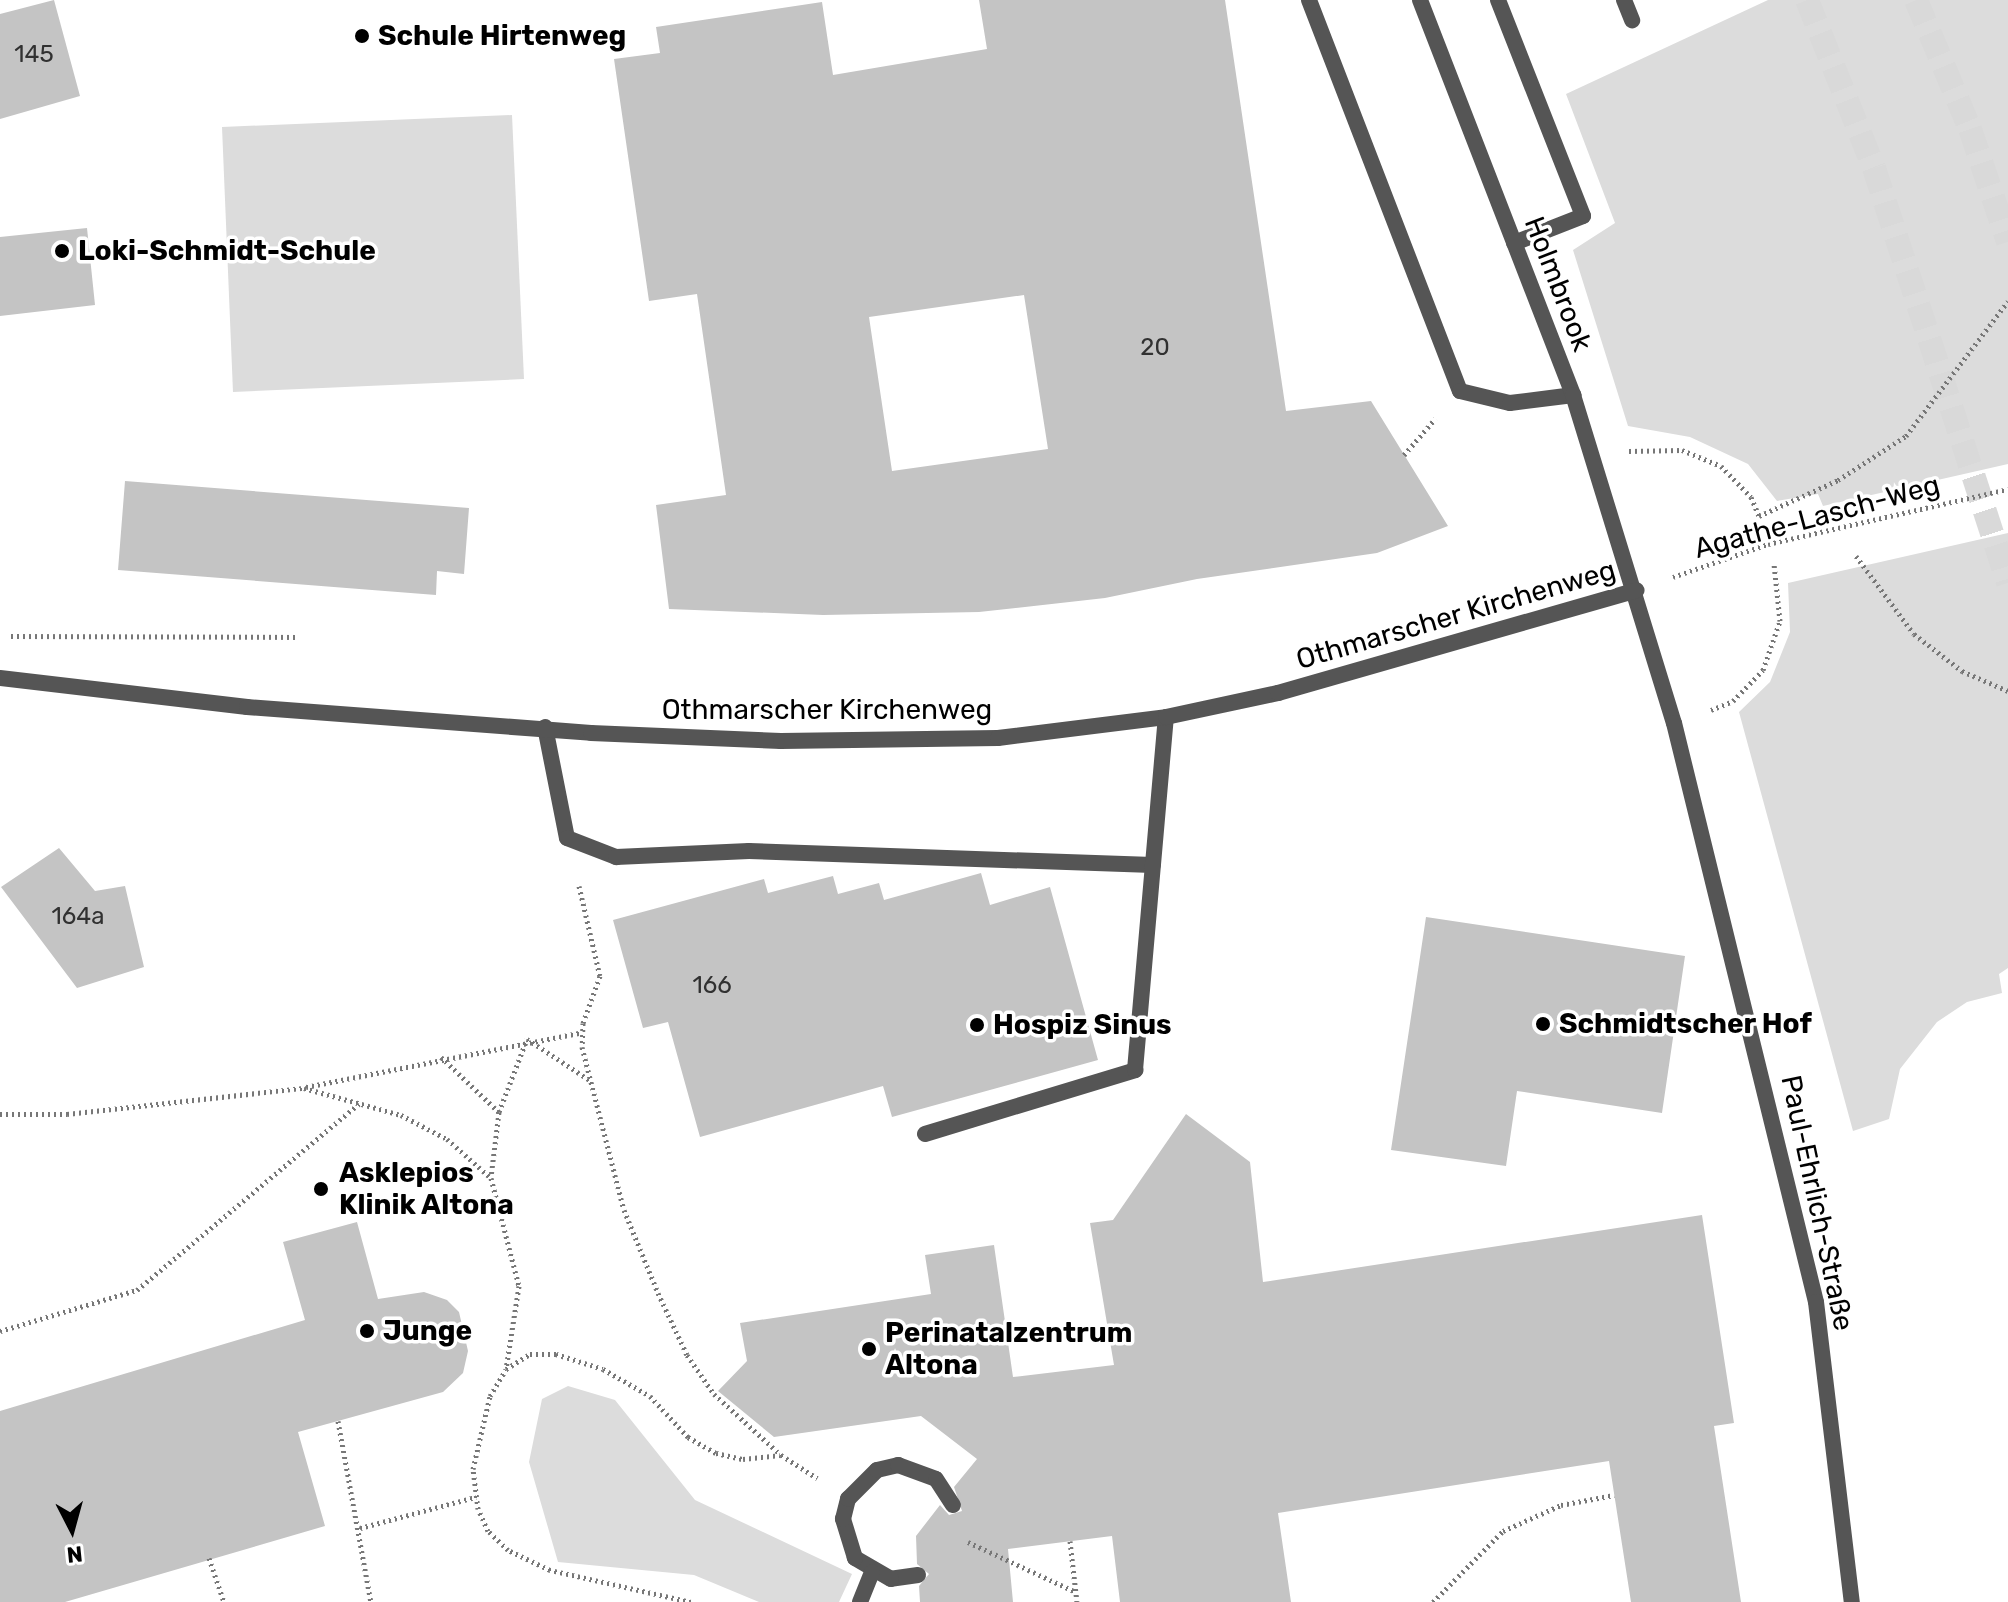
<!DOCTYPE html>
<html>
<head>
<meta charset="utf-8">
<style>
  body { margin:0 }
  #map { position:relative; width:2008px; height:1602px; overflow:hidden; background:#fff; font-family:Rubik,sans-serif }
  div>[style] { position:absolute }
  .green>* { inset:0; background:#dcdcdc }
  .building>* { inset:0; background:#c4c4c4 }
  .motorway-tunnel>* { height:24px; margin-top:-12px; transform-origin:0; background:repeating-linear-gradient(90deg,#d9d9d9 0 24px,transparent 0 36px) }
  .path>* { height:5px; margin-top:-2.5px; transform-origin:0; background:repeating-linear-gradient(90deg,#777 0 2px,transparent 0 6px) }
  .service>* { height:16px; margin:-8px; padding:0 8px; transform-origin:8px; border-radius:8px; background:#555 }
  .minor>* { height:16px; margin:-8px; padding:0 8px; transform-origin:8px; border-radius:8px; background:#555 }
  .dots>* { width:22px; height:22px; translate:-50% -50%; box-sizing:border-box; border:4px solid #fff; border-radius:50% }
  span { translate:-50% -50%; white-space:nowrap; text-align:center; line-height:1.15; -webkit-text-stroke:7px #fff; paint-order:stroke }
  .number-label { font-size:24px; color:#313131 }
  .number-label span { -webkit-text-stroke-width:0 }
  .poi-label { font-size:28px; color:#000; font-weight:700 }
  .left { translate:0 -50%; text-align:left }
  .street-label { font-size:28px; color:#000 }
  .north { position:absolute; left:32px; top:1490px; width:80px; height:80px; -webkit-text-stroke:6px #fff; paint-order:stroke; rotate:174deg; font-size:22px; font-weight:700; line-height:32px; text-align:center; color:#000 }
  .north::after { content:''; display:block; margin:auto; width:28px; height:36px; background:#000; clip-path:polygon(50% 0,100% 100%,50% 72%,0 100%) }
</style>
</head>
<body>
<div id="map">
  <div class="green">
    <i style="clip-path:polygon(1768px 0,2008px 0,2008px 464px,1823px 506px,1818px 494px,1777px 501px,1748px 464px,1690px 437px,1628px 426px,1573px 250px,1615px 223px,1566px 94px)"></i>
    <i style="clip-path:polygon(512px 115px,524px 379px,233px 392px,222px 127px)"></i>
    <i style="clip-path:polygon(2008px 533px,2008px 968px,1999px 974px,2002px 993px,1967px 1002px,1937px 1022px,1900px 1069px,1889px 1119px,1853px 1131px,1739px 712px,1770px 682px,1790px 632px,1788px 583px)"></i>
    <i style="clip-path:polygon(568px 1386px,615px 1400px,695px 1500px,852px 1574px,839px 1602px,759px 1602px,694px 1575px,558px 1562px,529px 1462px,542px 1399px)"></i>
  </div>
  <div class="building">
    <i style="clip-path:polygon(54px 0,80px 96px,0 119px,0 14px)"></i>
    <i style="clip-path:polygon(evenodd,979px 0,1225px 0,1286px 411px,1371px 401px,1448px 526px,1377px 553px,1197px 579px,1105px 598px,979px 612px,823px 615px,669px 609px,656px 505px,726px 495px,697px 294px,649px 301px,614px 59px,660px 53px,656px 27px,822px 2px,833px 75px,987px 49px,979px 0,1024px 295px,1048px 449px,892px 471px,869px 317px,1024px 295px)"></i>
    <i style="clip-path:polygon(87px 228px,95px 305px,0 316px,0 237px)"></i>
    <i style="clip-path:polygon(125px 481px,469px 508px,464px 574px,437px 571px,436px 595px,118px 570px)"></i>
    <i style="clip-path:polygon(59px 848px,95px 891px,125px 886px,144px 967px,77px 988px,1px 887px)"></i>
    <i style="clip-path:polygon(981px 873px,990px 905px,1050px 887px,1098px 1060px,892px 1117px,883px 1086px,700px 1137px,668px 1022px,643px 1028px,613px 920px,764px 879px,768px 893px,833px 876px,838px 894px,879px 883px,884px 900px)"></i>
    <i style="clip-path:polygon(1426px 917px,1685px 956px,1662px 1113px,1517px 1091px,1506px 1166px,1391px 1150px)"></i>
    <i style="clip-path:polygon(1186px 1114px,1250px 1162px,1263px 1282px,1702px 1215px,1734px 1423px,1714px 1426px,1741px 1602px,1631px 1602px,1609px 1461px,1278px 1513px,1291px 1602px,1120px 1602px,1112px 1536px,1008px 1549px,1013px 1602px,920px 1602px,919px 1586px,929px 1574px,917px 1564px,916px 1536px,940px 1505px,949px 1515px,962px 1511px,954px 1487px,977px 1459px,921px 1416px,774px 1437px,718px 1391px,747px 1361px,740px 1323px,931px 1294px,925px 1255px,994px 1245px,1013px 1377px,1114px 1365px,1090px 1223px,1113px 1220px)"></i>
    <i style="clip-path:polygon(357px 1222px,378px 1299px,424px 1292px,447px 1300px,459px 1312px,468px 1351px,463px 1373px,443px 1392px,298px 1432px,325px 1526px,65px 1602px,0 1602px,0 1411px,305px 1320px,283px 1242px)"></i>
  </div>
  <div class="motorway-tunnel">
    <i style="left:1807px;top:0;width:181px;rotate:68.3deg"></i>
    <i style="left:1874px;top:168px;width:436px;rotate:72.1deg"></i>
    <i style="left:1916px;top:0;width:140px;rotate:67.3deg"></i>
    <i style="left:1970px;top:129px;width:119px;rotate:71.4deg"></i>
  </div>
  <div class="path">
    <i style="left:1629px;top:451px;width:53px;rotate:-1.1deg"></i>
    <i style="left:1682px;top:450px;width:42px;rotate:22.3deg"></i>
    <i style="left:1721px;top:466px;width:43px;rotate:45.9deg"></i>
    <i style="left:1751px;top:497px;width:21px;rotate:67deg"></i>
    <i style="left:1759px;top:516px;width:87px;rotate:-24.5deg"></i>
    <i style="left:1838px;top:480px;width:81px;rotate:-32.9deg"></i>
    <i style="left:1906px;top:436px;width:169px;rotate:-52.9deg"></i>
    <i style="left:1404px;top:455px;width:48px;rotate:-49.3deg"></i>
    <i style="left:1856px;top:556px;width:97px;rotate:53.4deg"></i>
    <i style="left:1914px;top:634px;width:61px;rotate:37.6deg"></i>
    <i style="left:1962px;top:671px;width:50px;rotate:23.5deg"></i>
    <i style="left:1673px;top:577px;width:101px;rotate:-19.2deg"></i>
    <i style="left:1768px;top:544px;width:246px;rotate:-12.9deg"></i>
    <i style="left:11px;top:636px;width:288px;rotate:0.2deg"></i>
    <i style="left:1711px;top:710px;width:24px;rotate:-22deg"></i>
    <i style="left:1733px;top:701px;width:43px;rotate:-45.9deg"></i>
    <i style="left:1763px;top:670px;width:52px;rotate:-70.9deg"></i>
    <i style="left:1780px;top:621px;width:57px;rotate:-96deg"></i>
    <i style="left:579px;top:886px;width:92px;rotate:76.9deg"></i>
    <i style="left:600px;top:976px;width:50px;rotate:109.9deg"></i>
    <i style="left:583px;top:1023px;width:24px;rotate:92deg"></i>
    <i style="left:582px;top:1047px;width:168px;rotate:75.6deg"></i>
    <i style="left:624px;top:1210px;width:90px;rotate:67.7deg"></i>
    <i style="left:658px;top:1293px;width:68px;rotate:64.9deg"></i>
    <i style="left:687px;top:1355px;width:47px;rotate:55.3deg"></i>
    <i style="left:714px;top:1394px;width:91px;rotate:42.3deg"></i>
    <i style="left:781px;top:1455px;width:43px;rotate:32.6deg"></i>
    <i style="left:441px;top:1057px;width:80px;rotate:43.5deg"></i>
    <i style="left:499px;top:1112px;width:65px;rotate:97deg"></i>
    <i style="left:306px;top:1087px;width:282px;rotate:-11.2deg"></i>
    <i style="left:499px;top:1112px;width:78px;rotate:-69deg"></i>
    <i style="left:527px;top:1039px;width:77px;rotate:33.3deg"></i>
    <i style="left:0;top:1114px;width:67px"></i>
    <i style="left:67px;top:1114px;width:238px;rotate:-6.3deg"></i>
    <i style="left:304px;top:1088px;width:101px;rotate:15.6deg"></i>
    <i style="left:401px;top:1115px;width:52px;rotate:27.6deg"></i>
    <i style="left:447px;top:1139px;width:59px;rotate:41.6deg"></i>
    <i style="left:491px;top:1178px;width:112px;rotate:75.5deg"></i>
    <i style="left:519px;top:1286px;width:84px;rotate:98.9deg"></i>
    <i style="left:0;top:1331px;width:143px;rotate:-16.7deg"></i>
    <i style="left:137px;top:1290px;width:290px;rotate:-40deg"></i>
    <i style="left:338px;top:1421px;width:184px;rotate:79.7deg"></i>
    <i style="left:360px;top:1528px;width:120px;rotate:-15deg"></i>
    <i style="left:1070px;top:1541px;width:61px;rotate:83.5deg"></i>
    <i style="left:968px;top:1542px;width:119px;rotate:24.8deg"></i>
    <i style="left:209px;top:1558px;width:46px;rotate:71.2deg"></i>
    <i style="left:691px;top:1602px;width:145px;rotate:-167.2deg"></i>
    <i style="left:550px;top:1570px;width:47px;rotate:-154.5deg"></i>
    <i style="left:508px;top:1550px;width:28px;rotate:-136deg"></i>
    <i style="left:488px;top:1531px;width:24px;rotate:-114deg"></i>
    <i style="left:478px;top:1509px;width:40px;rotate:-97.1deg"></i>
    <i style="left:473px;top:1469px;width:75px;rotate:-76.9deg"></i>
    <i style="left:490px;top:1396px;width:31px;rotate:-59deg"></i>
    <i style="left:506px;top:1369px;width:28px;rotate:-32deg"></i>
    <i style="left:530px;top:1354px;width:26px"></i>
    <i style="left:556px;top:1354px;width:49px;rotate:17.7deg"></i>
    <i style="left:603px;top:1369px;width:54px;rotate:29.9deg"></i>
    <i style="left:650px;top:1396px;width:56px;rotate:47.2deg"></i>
    <i style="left:688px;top:1437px;width:32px;rotate:30deg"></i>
    <i style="left:716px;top:1453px;width:28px;rotate:13deg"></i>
    <i style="left:743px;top:1459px;width:37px;rotate:-6deg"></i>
    <i style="left:1433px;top:1602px;width:100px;rotate:-45.4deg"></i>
    <i style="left:1503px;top:1531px;width:64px;rotate:-24.1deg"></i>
    <i style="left:1561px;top:1505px;width:54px;rotate:-10.7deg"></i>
  </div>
  <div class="service">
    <i style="left:1309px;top:0;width:419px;rotate:68.9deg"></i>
    <i style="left:1460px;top:391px;width:51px;rotate:13.5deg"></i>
    <i style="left:1510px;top:403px;width:64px;rotate:-7.2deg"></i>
    <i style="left:1498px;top:0;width:232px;rotate:68.5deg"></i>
    <i style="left:1583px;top:216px;width:74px;rotate:158.6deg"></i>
    <i style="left:1624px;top:0;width:22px;rotate:68deg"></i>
    <i style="left:545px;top:727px;width:113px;rotate:78.8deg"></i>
    <i style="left:567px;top:838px;width:53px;rotate:21.2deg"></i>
    <i style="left:616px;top:857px;width:133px;rotate:-2.6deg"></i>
    <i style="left:749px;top:851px;width:404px;rotate:2deg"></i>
    <i style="left:925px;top:1134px;width:220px;rotate:-16.9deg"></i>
    <i style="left:1135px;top:1070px;width:354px;rotate:-85deg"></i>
    <i style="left:918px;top:1575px;width:27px;rotate:172deg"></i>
    <i style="left:891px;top:1579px;width:42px;rotate:-149.7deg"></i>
    <i style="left:855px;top:1558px;width:41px;rotate:-107.1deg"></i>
    <i style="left:843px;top:1519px;width:21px;rotate:-76deg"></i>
    <i style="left:848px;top:1499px;width:41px;rotate:-45deg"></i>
    <i style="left:877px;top:1470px;width:22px;rotate:-13deg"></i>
    <i style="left:898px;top:1465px;width:40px;rotate:20.2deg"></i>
    <i style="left:936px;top:1479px;width:31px;rotate:57deg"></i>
    <i style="left:860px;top:1602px;width:32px;rotate:-68deg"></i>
  </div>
  <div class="minor">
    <i style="left:1420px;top:0;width:424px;rotate:68.8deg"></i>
    <i style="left:1573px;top:395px;width:343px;rotate:72.9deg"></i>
    <i style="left:1674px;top:723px;width:596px;rotate:76.22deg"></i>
    <i style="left:1816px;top:1302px;width:302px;rotate:83.2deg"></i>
    <i style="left:0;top:678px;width:249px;rotate:6.7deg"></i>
    <i style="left:247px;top:707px;width:345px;rotate:4.3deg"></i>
    <i style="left:591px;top:733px;width:190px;rotate:2.4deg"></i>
    <i style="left:781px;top:741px;width:217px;rotate:-0.8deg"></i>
    <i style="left:998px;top:738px;width:169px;rotate:-7.1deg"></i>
    <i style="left:1166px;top:717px;width:115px;rotate:-12.1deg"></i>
    <i style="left:1278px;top:693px;width:373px;rotate:-16deg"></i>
  </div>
  <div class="dots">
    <i style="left:362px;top:36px;background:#000"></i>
    <i style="left:62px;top:251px;background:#000"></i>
    <i style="left:1543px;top:1024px;background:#000"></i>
    <i style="left:977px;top:1025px;background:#000"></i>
    <i style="left:321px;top:1189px;background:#000"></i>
    <i style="left:367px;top:1331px;background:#000"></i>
    <i style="left:869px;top:1349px;background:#000"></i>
  </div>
  <div class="number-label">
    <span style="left:34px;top:55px">145</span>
    <span style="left:1155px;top:348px">20</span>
    <span style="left:78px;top:917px">164a</span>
    <span style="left:712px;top:986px">166</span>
  </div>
  <div class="poi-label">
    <span class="left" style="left:378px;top:36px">Schule Hirtenweg</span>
    <span class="left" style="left:78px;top:251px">Loki-Schmidt-Schule</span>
    <span class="left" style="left:1559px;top:1024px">Schmidtscher Hof</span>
    <span class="left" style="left:993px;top:1025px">Hospiz Sinus</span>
    <span class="left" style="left:339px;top:1189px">Asklepios<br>Klinik Altona</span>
    <span class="left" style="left:383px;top:1331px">Junge</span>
    <span class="left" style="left:885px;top:1349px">Perinatalzentrum<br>Altona</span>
  </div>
  <div class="street-label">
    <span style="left:1558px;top:284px;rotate:69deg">Holmbrook</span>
    <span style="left:1817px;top:517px;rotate:-15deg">Agathe-Lasch-Weg</span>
    <span style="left:1456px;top:615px;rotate:-16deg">Othmarscher Kirchenweg</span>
    <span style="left:827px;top:710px">Othmarscher Kirchenweg</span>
    <span style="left:1817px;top:1203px;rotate:78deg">Paul-Ehrlich-Straße</span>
  </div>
  <div class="north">N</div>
</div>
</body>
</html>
